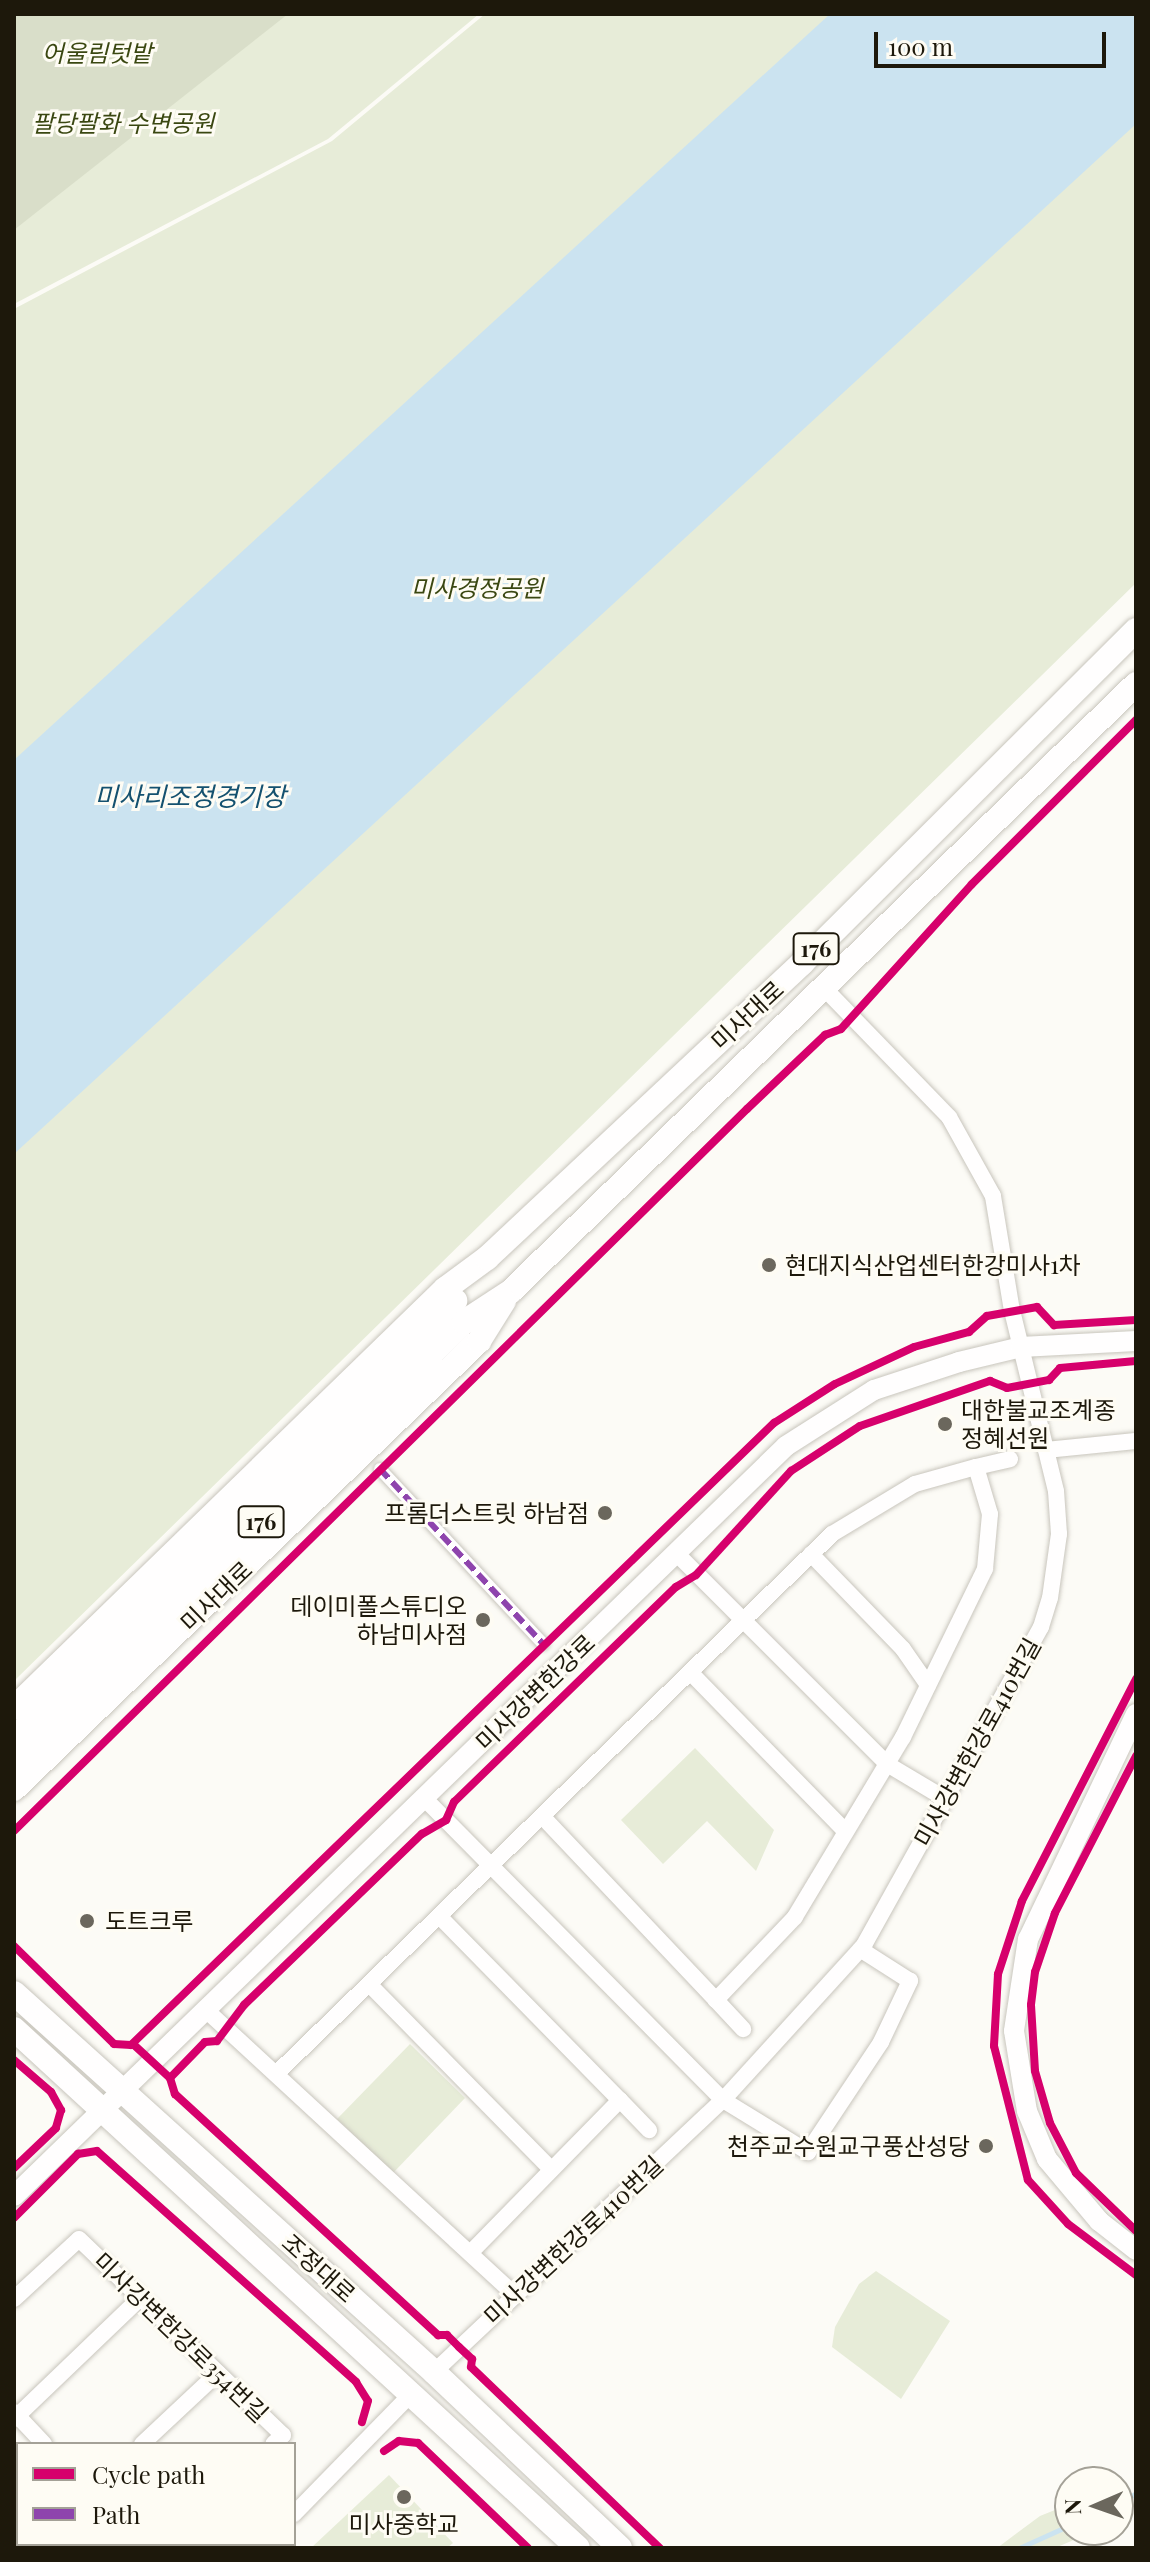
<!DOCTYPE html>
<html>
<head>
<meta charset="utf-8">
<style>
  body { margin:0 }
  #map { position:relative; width:1150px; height:2562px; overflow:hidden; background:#fcfbf6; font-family:"Playfair Display","Noto Sans KR",serif }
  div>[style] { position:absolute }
  .green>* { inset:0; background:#e7ecd8 }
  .forest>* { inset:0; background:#d9dec9 }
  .water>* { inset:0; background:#cbe3f0 }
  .stream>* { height:5px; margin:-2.5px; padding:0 2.5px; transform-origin:2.5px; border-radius:2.5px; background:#cbe3f0 }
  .roads { filter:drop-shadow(0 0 2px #c8c5bc) drop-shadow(0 0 2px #c8c5bc) }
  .pedestrian>* { height:12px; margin:-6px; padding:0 6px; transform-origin:6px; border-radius:6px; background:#fffefe }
  .minor>* { height:16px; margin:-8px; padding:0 8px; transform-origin:8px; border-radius:8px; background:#fffefe }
  .tertiary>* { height:20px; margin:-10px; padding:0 10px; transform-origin:10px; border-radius:10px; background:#fffefe }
  .primary>* { height:24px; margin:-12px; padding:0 12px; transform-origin:12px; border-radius:12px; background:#fffefe }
  .quiet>* { height:6px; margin-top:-3px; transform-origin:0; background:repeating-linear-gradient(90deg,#8e44ad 0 12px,transparent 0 18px) }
  .cycleway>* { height:8px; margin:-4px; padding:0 4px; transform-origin:4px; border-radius:4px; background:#d6006c }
  .dots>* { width:22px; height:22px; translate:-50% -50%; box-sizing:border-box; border:4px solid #fefcf4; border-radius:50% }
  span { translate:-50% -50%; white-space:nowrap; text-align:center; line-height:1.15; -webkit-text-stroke:6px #fefcf4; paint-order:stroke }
  .shield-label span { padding:2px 6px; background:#fefcf4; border:2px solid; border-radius:6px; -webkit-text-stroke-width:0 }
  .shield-label { font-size:22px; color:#1d180b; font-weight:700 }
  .park-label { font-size:24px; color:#3a4711; font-style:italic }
  .street-label { font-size:24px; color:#1d180b }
  .poi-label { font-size:24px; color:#1d180b }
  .left { translate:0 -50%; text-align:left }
  .right { translate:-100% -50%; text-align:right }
  .water-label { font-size:26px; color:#14516f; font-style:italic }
  .frame { position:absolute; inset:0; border:16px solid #1d180b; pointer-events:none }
  .legend { position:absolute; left:16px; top:2442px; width:280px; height:104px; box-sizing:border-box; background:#fefcf4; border:2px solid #a4a197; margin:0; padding:10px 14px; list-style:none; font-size:24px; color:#1d180b }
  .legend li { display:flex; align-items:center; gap:16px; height:40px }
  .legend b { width:40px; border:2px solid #a4a197 }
  .north { position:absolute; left:1054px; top:2466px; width:80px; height:80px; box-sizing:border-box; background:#fefcf4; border:2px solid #a4a197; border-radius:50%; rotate:268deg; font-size:22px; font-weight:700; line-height:32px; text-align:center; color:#1d180b }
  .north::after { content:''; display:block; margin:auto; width:28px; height:36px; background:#6b675d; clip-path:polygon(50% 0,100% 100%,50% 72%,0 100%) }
  .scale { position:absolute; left:874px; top:32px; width:232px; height:36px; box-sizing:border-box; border:4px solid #1d180b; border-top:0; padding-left:10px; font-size:24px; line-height:28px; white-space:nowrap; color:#1d180b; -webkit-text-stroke:6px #fefcf4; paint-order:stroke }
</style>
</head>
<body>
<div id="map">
  <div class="green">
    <i style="clip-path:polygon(14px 14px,479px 14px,328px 139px,14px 304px)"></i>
    <i style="clip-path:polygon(485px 14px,1136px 14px,1136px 583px,14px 1681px,14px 309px,332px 141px)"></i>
    <i style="clip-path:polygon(695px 1748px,774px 1830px,756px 1871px,707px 1821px,663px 1864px,621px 1820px)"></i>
    <i style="clip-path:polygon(410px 2044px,465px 2098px,393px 2173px,337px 2119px)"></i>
    <i style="clip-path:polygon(876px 2271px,950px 2321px,901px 2399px,832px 2347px,835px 2327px,859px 2284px)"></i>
    <i style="clip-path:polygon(389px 2475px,453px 2543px,447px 2548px,311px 2548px)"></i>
    <i style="clip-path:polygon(1070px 2504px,1070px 2530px,1097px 2530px,1055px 2548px,997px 2548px,1040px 2516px)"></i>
  </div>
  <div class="forest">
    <i style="clip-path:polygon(14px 14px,288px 14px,14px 230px)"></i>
  </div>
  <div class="water">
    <i style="clip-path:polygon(830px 14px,1136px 14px,1136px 124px,14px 1154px,14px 760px)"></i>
  </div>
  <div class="stream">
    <i style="left:1118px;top:2505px;width:22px;rotate:-34deg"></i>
    <i style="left:1019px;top:2548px;width:56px;rotate:-24.3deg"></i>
  </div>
  <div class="roads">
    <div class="pedestrian">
      <i style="left:380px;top:1469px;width:239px;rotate:47deg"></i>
    </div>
    <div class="minor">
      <i style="left:1046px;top:1450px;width:90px;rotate:-5.7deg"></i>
      <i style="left:976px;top:1467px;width:35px;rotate:-13deg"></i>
      <i style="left:676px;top:1553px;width:298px;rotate:45deg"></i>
      <i style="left:887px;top:1764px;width:66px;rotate:30.8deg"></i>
      <i style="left:811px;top:1554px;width:132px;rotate:45.9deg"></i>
      <i style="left:903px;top:1649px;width:44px;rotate:55.2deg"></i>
      <i style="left:690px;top:1672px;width:223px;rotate:45.7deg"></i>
      <i style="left:425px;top:1799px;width:424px;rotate:45.3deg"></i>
      <i style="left:723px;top:2100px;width:100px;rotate:31.5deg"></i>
      <i style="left:808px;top:2152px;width:132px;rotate:-56.4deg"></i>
      <i style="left:881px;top:2042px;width:68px;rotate:-64.6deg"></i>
      <i style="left:910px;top:1981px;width:59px;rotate:-147.4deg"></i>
      <i style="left:439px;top:1916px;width:258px;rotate:45.5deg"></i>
      <i style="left:620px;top:2100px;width:211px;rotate:134.4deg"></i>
      <i style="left:369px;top:1984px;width:260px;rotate:45.5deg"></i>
      <i style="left:716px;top:2000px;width:40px;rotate:47deg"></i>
      <i style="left:206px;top:2010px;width:418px;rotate:42.7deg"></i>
      <i style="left:276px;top:2074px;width:775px;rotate:-44.16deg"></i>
      <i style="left:832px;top:1534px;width:97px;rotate:-31.1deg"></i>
      <i style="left:915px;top:1484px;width:63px;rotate:-15.6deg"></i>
      <i style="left:976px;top:1467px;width:49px;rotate:73.4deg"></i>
      <i style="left:990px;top:1514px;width:55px;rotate:95.2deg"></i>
      <i style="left:985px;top:1569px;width:187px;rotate:116deg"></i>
      <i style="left:903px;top:1737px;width:210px;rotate:121deg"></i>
      <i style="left:795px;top:1917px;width:115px;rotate:133.6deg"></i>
      <i style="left:716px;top:2000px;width:253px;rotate:-133.4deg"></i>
      <i style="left:620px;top:2100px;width:42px;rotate:46deg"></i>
      <i style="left:14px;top:2299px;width:88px;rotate:-42.7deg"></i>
      <i style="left:79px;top:2239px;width:283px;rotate:43.9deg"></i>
      <i style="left:283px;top:2435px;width:13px;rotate:138deg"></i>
      <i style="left:434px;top:2372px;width:397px;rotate:-43.3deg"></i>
      <i style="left:723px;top:2100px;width:210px;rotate:-47.7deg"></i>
      <i style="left:864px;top:1945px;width:364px;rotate:-60.9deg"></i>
      <i style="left:1041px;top:1627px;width:30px;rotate:-73deg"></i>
      <i style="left:1050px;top:1598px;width:65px;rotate:-82deg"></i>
      <i style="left:1059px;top:1534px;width:43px;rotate:-94deg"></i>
      <i style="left:1056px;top:1491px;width:185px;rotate:-103.7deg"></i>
      <i style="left:1012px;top:1311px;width:117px;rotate:-99.4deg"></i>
      <i style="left:993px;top:1196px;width:90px;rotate:-119.1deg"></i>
      <i style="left:949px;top:1117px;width:178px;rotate:-134.1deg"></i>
      <i style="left:14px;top:2412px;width:44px;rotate:46.8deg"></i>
      <i style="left:14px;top:2419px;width:175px;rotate:-43.8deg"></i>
      <i style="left:142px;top:2444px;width:104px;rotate:-43.1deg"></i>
      <i style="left:294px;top:2514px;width:166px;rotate:-45.7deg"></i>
      <i style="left:139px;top:2544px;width:6px;rotate:45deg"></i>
      <i style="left:159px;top:2548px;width:6px;rotate:-45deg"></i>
      <i style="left:260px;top:2548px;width:6px;rotate:-45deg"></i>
    </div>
    <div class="tertiary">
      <i style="left:1136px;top:1714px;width:250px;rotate:115.6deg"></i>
      <i style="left:1028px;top:1939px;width:93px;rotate:98.7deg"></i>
      <i style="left:1014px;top:2031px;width:81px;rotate:80.8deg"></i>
      <i style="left:1027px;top:2111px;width:52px;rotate:67.4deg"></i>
      <i style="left:1047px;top:2159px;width:81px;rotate:50deg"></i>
      <i style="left:1099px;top:2221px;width:47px;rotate:38.1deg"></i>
      <i style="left:14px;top:2196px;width:1076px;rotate:-44.17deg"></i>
      <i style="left:786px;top:1446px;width:104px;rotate:-32.5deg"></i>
      <i style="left:874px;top:1390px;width:89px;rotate:-18.2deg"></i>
      <i style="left:959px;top:1362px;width:64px;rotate:-13.6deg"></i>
      <i style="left:1021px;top:1347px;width:115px;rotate:-3deg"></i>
    </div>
    <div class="primary">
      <i style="left:14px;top:1708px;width:601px;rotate:-44.19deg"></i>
      <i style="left:445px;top:1289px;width:52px;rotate:-36.4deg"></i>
      <i style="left:487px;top:1258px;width:432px;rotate:-43.1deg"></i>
      <i style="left:802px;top:963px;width:472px;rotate:-44.9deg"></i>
      <i style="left:14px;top:1739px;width:622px;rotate:-44.8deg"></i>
      <i style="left:19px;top:1761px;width:625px;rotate:-44.61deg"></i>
      <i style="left:464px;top:1322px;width:55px;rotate:-33.1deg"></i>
      <i style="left:510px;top:1292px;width:873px;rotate:-44.16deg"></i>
      <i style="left:14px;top:1789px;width:646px;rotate:-43.93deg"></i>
      <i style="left:479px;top:1341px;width:47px;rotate:-58deg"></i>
      <i style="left:14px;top:1993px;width:566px;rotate:42.06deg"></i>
      <i style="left:434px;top:2372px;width:256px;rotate:43.4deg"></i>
      <i style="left:14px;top:2029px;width:766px;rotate:42.62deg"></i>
    </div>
  </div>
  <div class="quiet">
    <i style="left:380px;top:1469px;width:239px;rotate:47deg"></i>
  </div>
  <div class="cycleway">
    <i style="left:1136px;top:1679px;width:250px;rotate:117.2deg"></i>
    <i style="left:1022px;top:1901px;width:77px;rotate:108.2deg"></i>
    <i style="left:998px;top:1974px;width:72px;rotate:93.2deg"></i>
    <i style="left:994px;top:2046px;width:138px;rotate:75.8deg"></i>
    <i style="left:1028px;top:2180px;width:59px;rotate:47.7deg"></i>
    <i style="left:1068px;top:2224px;width:85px;rotate:36.9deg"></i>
    <i style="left:1136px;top:1756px;width:177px;rotate:117.3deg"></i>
    <i style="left:1055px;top:1913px;width:62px;rotate:108.7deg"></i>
    <i style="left:1035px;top:1972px;width:33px;rotate:97deg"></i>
    <i style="left:1031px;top:2005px;width:66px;rotate:86.5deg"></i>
    <i style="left:1035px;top:2071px;width:54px;rotate:73.9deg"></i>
    <i style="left:1050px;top:2123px;width:56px;rotate:62.5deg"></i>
    <i style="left:1076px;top:2173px;width:83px;rotate:44deg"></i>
    <i style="left:14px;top:1831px;width:1029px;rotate:-44.57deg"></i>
    <i style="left:747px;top:1109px;width:108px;rotate:-43.5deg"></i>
    <i style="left:825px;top:1035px;width:17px;rotate:-21deg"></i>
    <i style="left:841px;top:1029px;width:195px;rotate:-47.9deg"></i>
    <i style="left:972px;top:884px;width:232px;rotate:-45deg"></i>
    <i style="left:14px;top:1946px;width:140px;rotate:44.4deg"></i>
    <i style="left:114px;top:2044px;width:17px;rotate:3deg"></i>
    <i style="left:131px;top:2045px;width:895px;rotate:-44.05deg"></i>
    <i style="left:774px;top:1423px;width:72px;rotate:-32.6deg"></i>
    <i style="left:835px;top:1384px;width:87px;rotate:-25.1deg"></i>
    <i style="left:914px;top:1347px;width:57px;rotate:-15.3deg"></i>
    <i style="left:969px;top:1332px;width:24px;rotate:-42deg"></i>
    <i style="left:987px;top:1316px;width:51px;rotate:-10.2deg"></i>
    <i style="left:1037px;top:1307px;width:25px;rotate:47deg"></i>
    <i style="left:1054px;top:1325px;width:82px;rotate:-3.5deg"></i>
    <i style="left:133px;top:2044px;width:50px;rotate:42.6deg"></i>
    <i style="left:170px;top:2078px;width:17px;rotate:73deg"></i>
    <i style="left:175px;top:2094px;width:357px;rotate:42.5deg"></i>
    <i style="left:438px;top:2335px;width:9px"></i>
    <i style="left:447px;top:2335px;width:17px;rotate:45deg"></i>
    <i style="left:459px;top:2347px;width:18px;rotate:43deg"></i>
    <i style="left:472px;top:2359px;width:8px;rotate:97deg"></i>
    <i style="left:471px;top:2367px;width:262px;rotate:43.8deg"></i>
    <i style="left:14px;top:2060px;width:49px;rotate:40.9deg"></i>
    <i style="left:51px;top:2092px;width:21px;rotate:61deg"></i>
    <i style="left:61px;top:2110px;width:19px;rotate:106deg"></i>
    <i style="left:56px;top:2128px;width:58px;rotate:136.4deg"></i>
    <i style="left:170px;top:2078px;width:50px;rotate:-45.8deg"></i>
    <i style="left:205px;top:2042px;width:12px;rotate:-5deg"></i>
    <i style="left:217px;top:2041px;width:45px;rotate:-53.1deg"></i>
    <i style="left:244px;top:2005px;width:247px;rotate:-43.9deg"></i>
    <i style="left:422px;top:1834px;width:28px;rotate:-30deg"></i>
    <i style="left:446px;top:1820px;width:20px;rotate:-66deg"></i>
    <i style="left:454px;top:1802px;width:309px;rotate:-44.1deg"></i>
    <i style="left:676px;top:1587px;width:23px;rotate:-31deg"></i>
    <i style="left:696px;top:1575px;width:141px;rotate:-47.6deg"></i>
    <i style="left:791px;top:1471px;width:82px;rotate:-33.1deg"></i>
    <i style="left:860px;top:1426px;width:138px;rotate:-19.1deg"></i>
    <i style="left:990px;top:1381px;width:18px;rotate:22deg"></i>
    <i style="left:1007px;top:1388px;width:43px;rotate:-10.8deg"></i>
    <i style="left:1049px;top:1380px;width:16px;rotate:-47deg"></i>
    <i style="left:1060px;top:1368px;width:76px;rotate:-5.3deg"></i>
    <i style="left:14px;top:2218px;width:91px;rotate:-45deg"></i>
    <i style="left:78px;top:2154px;width:19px;rotate:-9deg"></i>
    <i style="left:97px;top:2151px;width:347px;rotate:41.7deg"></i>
    <i style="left:356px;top:2382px;width:22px;rotate:58deg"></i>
    <i style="left:368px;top:2401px;width:22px;rotate:106deg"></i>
    <i style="left:384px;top:2451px;width:18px;rotate:-34deg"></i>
    <i style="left:399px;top:2441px;width:19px;rotate:6deg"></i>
    <i style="left:418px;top:2443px;width:152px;rotate:43.7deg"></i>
  </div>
  <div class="dots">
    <i style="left:769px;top:1265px;background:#6b675d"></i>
    <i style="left:945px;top:1424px;background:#6b675d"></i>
    <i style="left:605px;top:1513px;background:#6b675d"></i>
    <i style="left:483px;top:1620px;background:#6b675d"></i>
    <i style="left:87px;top:1921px;background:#6b675d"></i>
    <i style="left:986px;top:2146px;background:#6b675d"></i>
    <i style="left:404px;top:2497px;background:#6b675d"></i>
  </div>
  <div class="shield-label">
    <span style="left:816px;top:949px">176</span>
    <span style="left:261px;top:1522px">176</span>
  </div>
  <div class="park-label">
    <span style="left:97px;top:53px">어울림텃밭</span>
    <span style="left:123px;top:123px">팔당팔화 수변공원</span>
    <span style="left:477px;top:588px">미사경정공원</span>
  </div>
  <div class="street-label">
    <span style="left:747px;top:1015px;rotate:-43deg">미사대로</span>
    <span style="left:216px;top:1596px;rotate:-44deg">미사대로</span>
    <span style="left:535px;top:1692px;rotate:-44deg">미사강변한강로</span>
    <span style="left:977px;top:1742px;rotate:-61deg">미사강변한강로410번길</span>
    <span style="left:573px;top:2240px;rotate:-43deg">미사강변한강로410번길</span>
    <span style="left:319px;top:2268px;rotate:42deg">조정대로</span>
    <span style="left:181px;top:2337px;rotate:44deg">미사강변한강로354번길</span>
  </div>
  <div class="poi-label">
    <span class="left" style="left:785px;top:1265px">현대지식산업센터한강미사1차</span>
    <span class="left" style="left:961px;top:1424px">대한불교조계종<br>정혜선원</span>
    <span class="right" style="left:589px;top:1513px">프롬더스트릿 하남점</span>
    <span class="right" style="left:467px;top:1620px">데이미폴스튜디오<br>하남미사점</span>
    <span class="left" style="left:105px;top:1921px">도트크루</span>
    <span class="right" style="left:970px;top:2146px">천주교수원교구풍산성당</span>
    <span style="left:404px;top:2524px">미사중학교</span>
  </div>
  <div class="water-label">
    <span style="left:190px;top:796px">미사리조정경기장</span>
  </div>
  <div class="frame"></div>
  <ul class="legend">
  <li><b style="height:10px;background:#d6006c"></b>Cycle path</li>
  <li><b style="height:10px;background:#8e44ad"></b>Path</li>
  </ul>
  <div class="north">N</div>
  <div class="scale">100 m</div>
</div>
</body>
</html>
